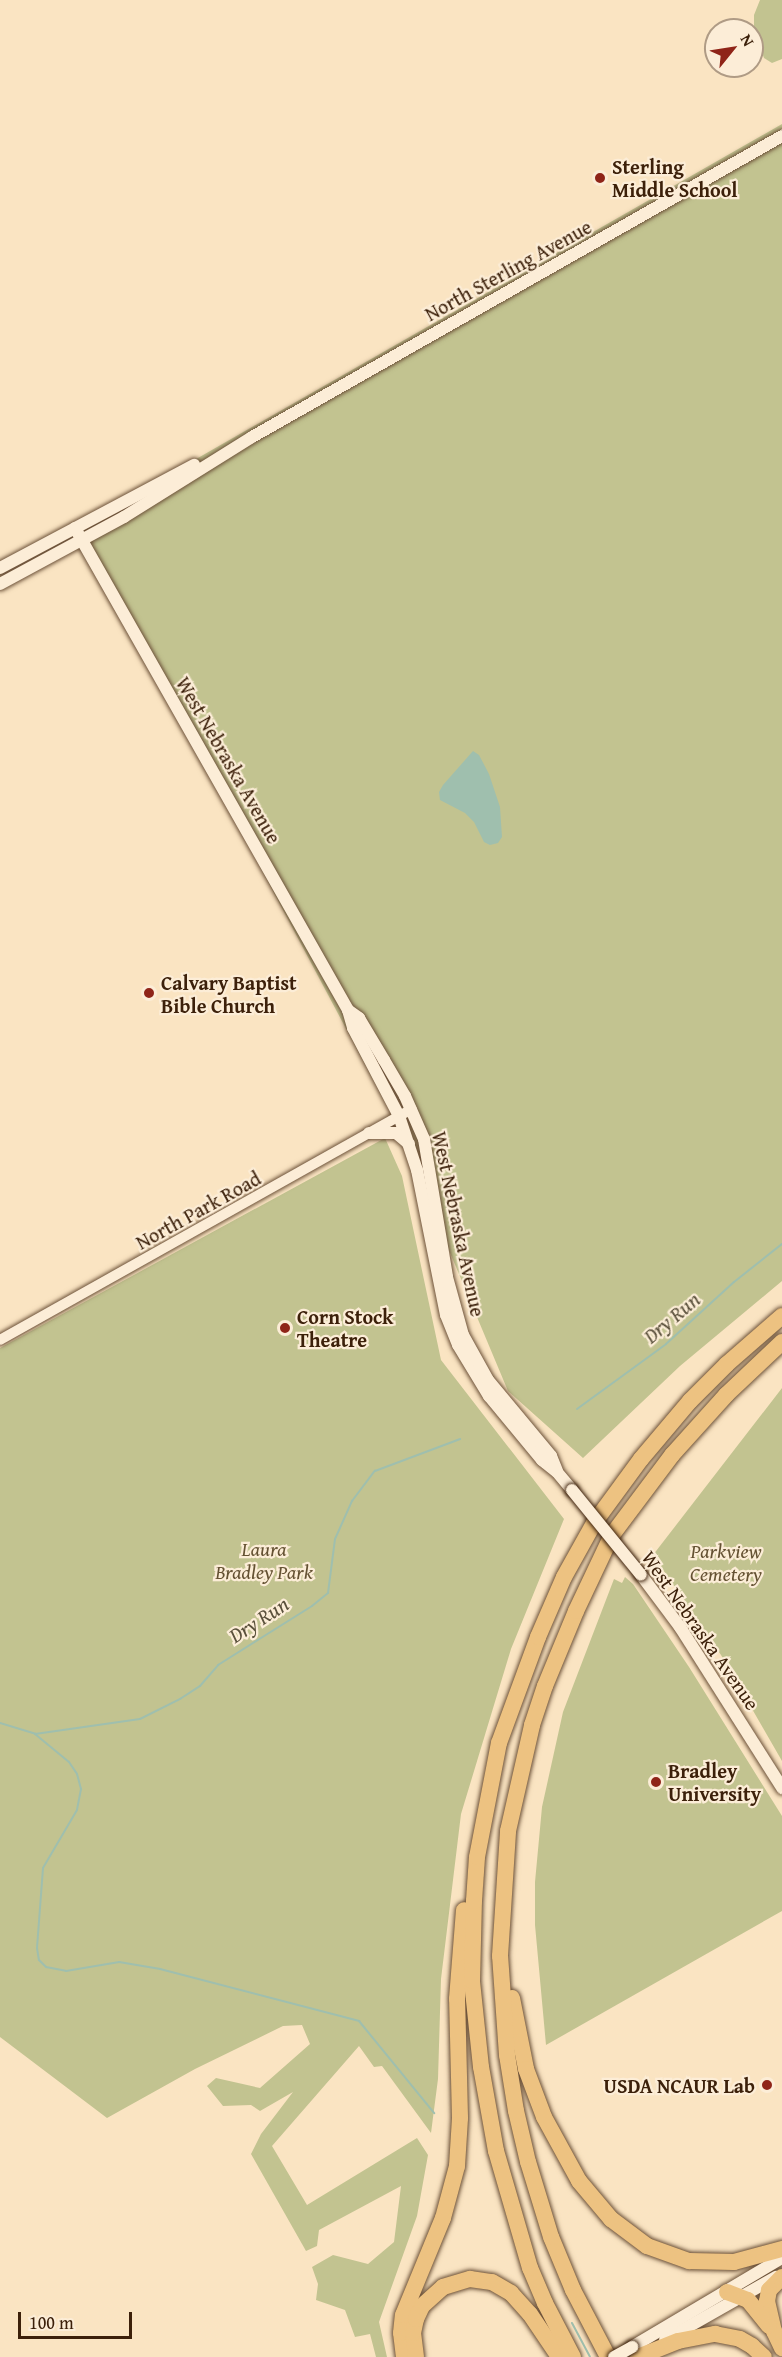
<!DOCTYPE html>
<html>
<head>
<meta charset="utf-8">
<style>
  body { margin:0 }
  #map { position:relative; width:782px; height:2357px; overflow:hidden; background:#fae4c2; font-family:"Gentium Book Plus",serif }
  div>[style] { position:absolute }
  .green>* { inset:0; background:#c2c390 }
  .water>* { inset:0; background:#9fbfae }
  .stream>* { height:2px; margin:-1px; padding:0 1px; transform-origin:1px; border-radius:1px; background:#9fbfae }
  .roads { filter:drop-shadow(0 0 2px #6c5138) drop-shadow(0 0 2px #6c5138) }
  .tertiary>* { height:10px; margin:-5px; padding:0 5px; transform-origin:5px; border-radius:5px; background:#fcedd7 }
  .secondary>* { height:12px; margin:-6px; padding:0 6px; transform-origin:6px; border-radius:6px; background:#fcedd7 }
  .motorway>* { height:16px; margin:-8px; padding:0 8px; transform-origin:8px; border-radius:8px; background:#edc281 }
  .bridges { filter:drop-shadow(0 0 2px #3c200a) drop-shadow(0 0 2px #3c200a) }
  .secondary-bridge>* { height:12px; margin:-6px; padding:0 6px; transform-origin:6px; border-radius:6px; background:#fcedd7 }
  .dots>* { width:16px; height:16px; translate:-50% -50%; box-sizing:border-box; border:3px solid #fcedd7; border-radius:50% }
  span { translate:-50% -50%; white-space:nowrap; text-align:center; line-height:1.15; -webkit-text-stroke:4.5px #fcedd7; paint-order:stroke }
  .poi-label { font-size:20px; color:#3c200a; font-weight:700 }
  .left { translate:0 -50%; text-align:left }
  .right { translate:-100% -50%; text-align:right }
  .street-label { font-size:20px; color:#3c200a }
  .park-label { font-size:20px; color:#645132; font-style:italic }
  .water-label { font-size:21px; color:#5a503b; font-style:italic }
  .north { position:absolute; left:704px; top:18px; width:60px; height:60px; box-sizing:border-box; background:#fcedd7; border:2px solid #af9b85; border-radius:50%; rotate:60deg; font-size:16px; font-weight:700; line-height:24px; text-align:center; color:#3c200a }
  .north::after { content:''; display:block; margin:auto; width:21px; height:27px; background:#8f2418; clip-path:polygon(50% 0,100% 100%,50% 72%,0 100%) }
  .scale { position:absolute; left:18px; top:2312px; width:114px; height:27px; box-sizing:border-box; border:3px solid #3c200a; border-top:0; padding-left:8px; font-size:18px; line-height:21px; white-space:nowrap; color:#3c200a; -webkit-text-stroke:4px #fcedd7; paint-order:stroke }
</style>
</head>
<body>
<div id="map">
  <div class="green">
    <i style="clip-path:polygon(760px 0,782px 0,782px 59px,772px 63px,764px 58px,754px 30px,754px 15px)"></i>
    <i style="clip-path:polygon(782px 124px,782px 1281px,680px 1366px,583px 1458px,508px 1391px,394px 1119px,79px 526px)"></i>
    <i style="clip-path:polygon(385px 1138px,402px 1176px,441px 1360px,564px 1519px,511px 1649px,461px 1814px,441px 1979px,438px 2079px,431px 2133px,382px 2066px,374px 2067px,359px 2046px,272px 2146px,307px 2205px,417px 2138px,428px 2155px,417px 2216px,379px 2322px,387px 2357px,376px 2357px,370px 2334px,355px 2337px,345px 2310px,316px 2300px,318px 2284px,312px 2267px,333px 2255px,368px 2264px,394px 2242px,401px 2186px,319px 2230px,317px 2246px,306px 2251px,251px 2154px,261px 2134px,293px 2092px,260px 2111px,251px 2105px,223px 2106px,207px 2086px,216px 2078px,260px 2088px,310px 2044px,302px 2025px,283px 2026px,195px 2069px,107px 2118px,0 2037px,0 1348px)"></i>
    <i style="clip-path:polygon(782px 1388px,782px 1761px,721px 1655px,653px 1555px)"></i>
    <i style="clip-path:polygon(625px 1577px,633px 1584px,689px 1667px,782px 1816px,782px 1911px,546px 2045px,535px 1925px,535px 1882px,542px 1807px,563px 1712px,614px 1579px,622px 1583px)"></i>
  </div>
  <div class="water">
    <i style="clip-path:polygon(473px 751px,479px 755px,489px 774px,500px 807px,502px 837px,498px 843px,490px 845px,484px 842px,474px 822px,465px 813px,440px 800px,439px 792px,443px 785px)"></i>
  </div>
  <div class="stream">
    <i style="left:577px;top:1409px;width:110px;rotate:-36.1deg"></i>
    <i style="left:666px;top:1344px;width:92px;rotate:-42.4deg"></i>
    <i style="left:734px;top:1282px;width:61px;rotate:-38.4deg"></i>
    <i style="left:0;top:1723px;width:37px;rotate:17deg"></i>
    <i style="left:35px;top:1734px;width:106px;rotate:-8.1deg"></i>
    <i style="left:140px;top:1719px;width:45px;rotate:-26.6deg"></i>
    <i style="left:180px;top:1699px;width:24px;rotate:-33deg"></i>
    <i style="left:200px;top:1686px;width:28px;rotate:-49deg"></i>
    <i style="left:218px;top:1665px;width:111px;rotate:-32.1deg"></i>
    <i style="left:312px;top:1606px;width:21px;rotate:-39deg"></i>
    <i style="left:328px;top:1593px;width:54px;rotate:-82.6deg"></i>
    <i style="left:335px;top:1539px;width:42px;rotate:-65.9deg"></i>
    <i style="left:352px;top:1501px;width:38px;rotate:-53deg"></i>
    <i style="left:375px;top:1471px;width:91px;rotate:-20.6deg"></i>
    <i style="left:35px;top:1734px;width:44px;rotate:39.5deg"></i>
    <i style="left:69px;top:1762px;width:14px;rotate:56deg"></i>
    <i style="left:77px;top:1774px;width:16px;rotate:75deg"></i>
    <i style="left:81px;top:1789px;width:21px;rotate:101deg"></i>
    <i style="left:77px;top:1810px;width:67px;rotate:120.4deg"></i>
    <i style="left:43px;top:1868px;width:80px;rotate:94.3deg"></i>
    <i style="left:37px;top:1948px;width:12px;rotate:81deg"></i>
    <i style="left:39px;top:1960px;width:10px;rotate:45deg"></i>
    <i style="left:46px;top:1967px;width:20px;rotate:11deg"></i>
    <i style="left:66px;top:1971px;width:54px;rotate:-9.6deg"></i>
    <i style="left:119px;top:1962px;width:42px;rotate:9.7deg"></i>
    <i style="left:160px;top:1969px;width:206px;rotate:14.6deg"></i>
    <i style="left:359px;top:2021px;width:119px;rotate:50.8deg"></i>
    <i style="left:572px;top:2323px;width:38px;rotate:62deg"></i>
  </div>
  <div class="roads">
    <div class="tertiary">
      <i style="left:0;top:1340px;width:472px;rotate:-29.3deg"></i>
    </div>
    <div class="secondary">
      <i style="left:75px;top:528px;width:554px;rotate:60.47deg"></i>
      <i style="left:348px;top:1010px;width:19px;rotate:74deg"></i>
      <i style="left:353px;top:1028px;width:99px;rotate:62.4deg"></i>
      <i style="left:399px;top:1116px;width:57px;rotate:71.6deg"></i>
      <i style="left:417px;top:1170px;width:148px;rotate:78.7deg"></i>
      <i style="left:446px;top:1315px;width:32px;rotate:68deg"></i>
      <i style="left:458px;top:1345px;width:60px;rotate:58.7deg"></i>
      <i style="left:489px;top:1396px;width:83px;rotate:50.4deg"></i>
      <i style="left:542px;top:1460px;width:19px;rotate:39deg"></i>
      <i style="left:557px;top:1472px;width:23px;rotate:50deg"></i>
      <i style="left:0;top:568px;width:220px;rotate:-28deg"></i>
      <i style="left:0;top:584px;width:141px;rotate:-28.4deg"></i>
      <i style="left:124px;top:517px;width:151px;rotate:-32deg"></i>
      <i style="left:252px;top:437px;width:610px;rotate:-29.59deg"></i>
      <i style="left:348px;top:1010px;width:14px;rotate:36deg"></i>
      <i style="left:359px;top:1018px;width:49px;rotate:59.2deg"></i>
      <i style="left:384px;top:1060px;width:42px;rotate:59.7deg"></i>
      <i style="left:405px;top:1096px;width:47px;rotate:66.2deg"></i>
      <i style="left:424px;top:1139px;width:140px;rotate:80.5deg"></i>
      <i style="left:447px;top:1277px;width:60px;rotate:74.6deg"></i>
      <i style="left:463px;top:1335px;width:51px;rotate:60.9deg"></i>
      <i style="left:488px;top:1380px;width:99px;rotate:50.3deg"></i>
      <i style="left:551px;top:1456px;width:16px;rotate:68deg"></i>
      <i style="left:369px;top:1133px;width:27px"></i>
      <i style="left:396px;top:1133px;width:17px;rotate:40deg"></i>
      <i style="left:641px;top:1575px;width:65px;rotate:53.1deg"></i>
      <i style="left:680px;top:1627px;width:191px;rotate:57.6deg"></i>
      <i style="left:665px;top:2340px;width:128px;rotate:-29.6deg"></i>
      <i style="left:632px;top:2347px;width:174px;rotate:-30.7deg"></i>
    </div>
    <div class="motorway">
      <i style="left:512px;top:1998px;width:72px;rotate:78.8deg"></i>
      <i style="left:526px;top:2069px;width:51px;rotate:69.4deg"></i>
      <i style="left:544px;top:2117px;width:73px;rotate:61.3deg"></i>
      <i style="left:579px;top:2181px;width:50px;rotate:49.9deg"></i>
      <i style="left:611px;top:2219px;width:45px;rotate:36.9deg"></i>
      <i style="left:647px;top:2246px;width:45px;rotate:19.7deg"></i>
      <i style="left:689px;top:2261px;width:45px;rotate:1.3deg"></i>
      <i style="left:734px;top:2262px;width:50px;rotate:-15.2deg"></i>
      <i style="left:782px;top:2277px;width:18px;rotate:135deg"></i>
      <i style="left:769px;top:2290px;width:11px;rotate:100deg"></i>
      <i style="left:767px;top:2301px;width:31px;rotate:77deg"></i>
      <i style="left:774px;top:2331px;width:19px;rotate:65deg"></i>
      <i style="left:727px;top:2292px;width:22px;rotate:21deg"></i>
      <i style="left:748px;top:2300px;width:33px;rotate:51deg"></i>
      <i style="left:404px;top:2357px;width:24px;rotate:-97deg"></i>
      <i style="left:401px;top:2333px;width:18px;rotate:-84deg"></i>
      <i style="left:403px;top:2315px;width:105px;rotate:-67.6deg"></i>
      <i style="left:443px;top:2218px;width:54px;rotate:-74.9deg"></i>
      <i style="left:457px;top:2166px;width:48px;rotate:-86.4deg"></i>
      <i style="left:460px;top:2118px;width:119px;rotate:-91.4deg"></i>
      <i style="left:457px;top:1999px;width:89px;rotate:-85.5deg"></i>
      <i style="left:416px;top:2357px;width:24px;rotate:-97deg"></i>
      <i style="left:413px;top:2333px;width:14px;rotate:-78deg"></i>
      <i style="left:416px;top:2319px;width:14px;rotate:-65deg"></i>
      <i style="left:422px;top:2306px;width:28px;rotate:-42deg"></i>
      <i style="left:443px;top:2287px;width:28px;rotate:-17deg"></i>
      <i style="left:470px;top:2279px;width:22px;rotate:8deg"></i>
      <i style="left:492px;top:2282px;width:22px;rotate:30deg"></i>
      <i style="left:511px;top:2293px;width:28px;rotate:48deg"></i>
      <i style="left:530px;top:2314px;width:52px;rotate:56deg"></i>
      <i style="left:573px;top:2357px;width:61px;rotate:-117.4deg"></i>
      <i style="left:545px;top:2303px;width:38px;rotate:-113deg"></i>
      <i style="left:530px;top:2268px;width:122px;rotate:-106.2deg"></i>
      <i style="left:496px;top:2151px;width:85px;rotate:-100.1deg"></i>
      <i style="left:481px;top:2067px;width:86px;rotate:-96deg"></i>
      <i style="left:472px;top:1981px;width:80px;rotate:-88.6deg"></i>
      <i style="left:474px;top:1901px;width:44px;rotate:-86.1deg"></i>
      <i style="left:477px;top:1857px;width:116px;rotate:-79.1deg"></i>
      <i style="left:499px;top:1743px;width:113px;rotate:-69.8deg"></i>
      <i style="left:538px;top:1637px;width:65px;rotate:-66.6deg"></i>
      <i style="left:564px;top:1577px;width:62px;rotate:-60.9deg"></i>
      <i style="left:594px;top:1523px;width:79px;rotate:-53.7deg"></i>
      <i style="left:641px;top:1459px;width:76px;rotate:-49.8deg"></i>
      <i style="left:690px;top:1401px;width:52px;rotate:-45deg"></i>
      <i style="left:727px;top:1364px;width:73px;rotate:-41.1deg"></i>
      <i style="left:608px;top:2357px;width:76px;rotate:-117.6deg"></i>
      <i style="left:573px;top:2290px;width:57px;rotate:-112.5deg"></i>
      <i style="left:551px;top:2237px;width:78px;rotate:-107deg"></i>
      <i style="left:528px;top:2162px;width:52px;rotate:-103.2deg"></i>
      <i style="left:516px;top:2111px;width:57px;rotate:-99.1deg"></i>
      <i style="left:507px;top:2055px;width:99px;rotate:-94deg"></i>
      <i style="left:500px;top:1956px;width:125px;rotate:-86.3deg"></i>
      <i style="left:508px;top:1831px;width:109px;rotate:-77.2deg"></i>
      <i style="left:532px;top:1725px;width:41px;rotate:-71.6deg"></i>
      <i style="left:545px;top:1686px;width:81px;rotate:-67.5deg"></i>
      <i style="left:576px;top:1611px;width:84px;rotate:-64.7deg"></i>
      <i style="left:612px;top:1535px;width:100px;rotate:-53.1deg"></i>
      <i style="left:672px;top:1455px;width:81px;rotate:-48deg"></i>
      <i style="left:726px;top:1395px;width:77px;rotate:-43.4deg"></i>
      <i style="left:638px;top:2357px;width:43px;rotate:-21.8deg"></i>
      <i style="left:678px;top:2341px;width:38px;rotate:-11deg"></i>
      <i style="left:715px;top:2334px;width:25px;rotate:11deg"></i>
      <i style="left:740px;top:2339px;width:14px;rotate:30deg"></i>
      <i style="left:752px;top:2346px;width:16px;rotate:43deg"></i>
    </div>
  </div>
  <div class="bridges">
    <div class="secondary-bridge">
      <i style="left:572px;top:1490px;width:109px;rotate:50.9deg"></i>
      <i style="left:614px;top:2357px;width:21px;rotate:-29deg"></i>
    </div>
  </div>
  <div class="dots">
    <i style="left:600px;top:178px;background:#8f2418"></i>
    <i style="left:149px;top:993px;background:#8f2418"></i>
    <i style="left:285px;top:1328px;background:#8f2418"></i>
    <i style="left:656px;top:1782px;background:#8f2418"></i>
    <i style="left:767px;top:2085px;background:#8f2418"></i>
  </div>
  <div class="poi-label">
    <span class="left" style="left:612px;top:178px">Sterling<br>Middle School</span>
    <span class="left" style="left:161px;top:994px">Calvary Baptist<br>Bible Church</span>
    <span class="left" style="left:297px;top:1328px">Corn Stock<br>Theatre</span>
    <span class="left" style="left:668px;top:1782px">Bradley<br>University</span>
    <span class="right" style="left:755px;top:2085px">USDA NCAUR Lab</span>
  </div>
  <div class="street-label">
    <span style="left:508px;top:270px;rotate:-29deg">North Sterling Avenue</span>
    <span style="left:229px;top:760px;rotate:60deg">West Nebraska Avenue</span>
    <span style="left:198px;top:1210px;rotate:-29deg">North Park Road</span>
    <span style="left:459px;top:1224px;rotate:78deg">West Nebraska Avenue</span>
    <span style="left:701px;top:1630px;rotate:55deg">West Nebraska Avenue</span>
  </div>
  <div class="park-label">
    <span style="left:264px;top:1560px">Laura<br>Bradley Park</span>
    <span style="left:726px;top:1562px">Parkview<br>Cemetery</span>
  </div>
  <div class="water-label">
    <span style="left:672px;top:1318px;rotate:-40deg">Dry Run</span>
    <span style="left:259px;top:1620px;rotate:-33deg">Dry Run</span>
  </div>
  <div class="north">N</div>
  <div class="scale">100 m</div>
</div>
</body>
</html>
